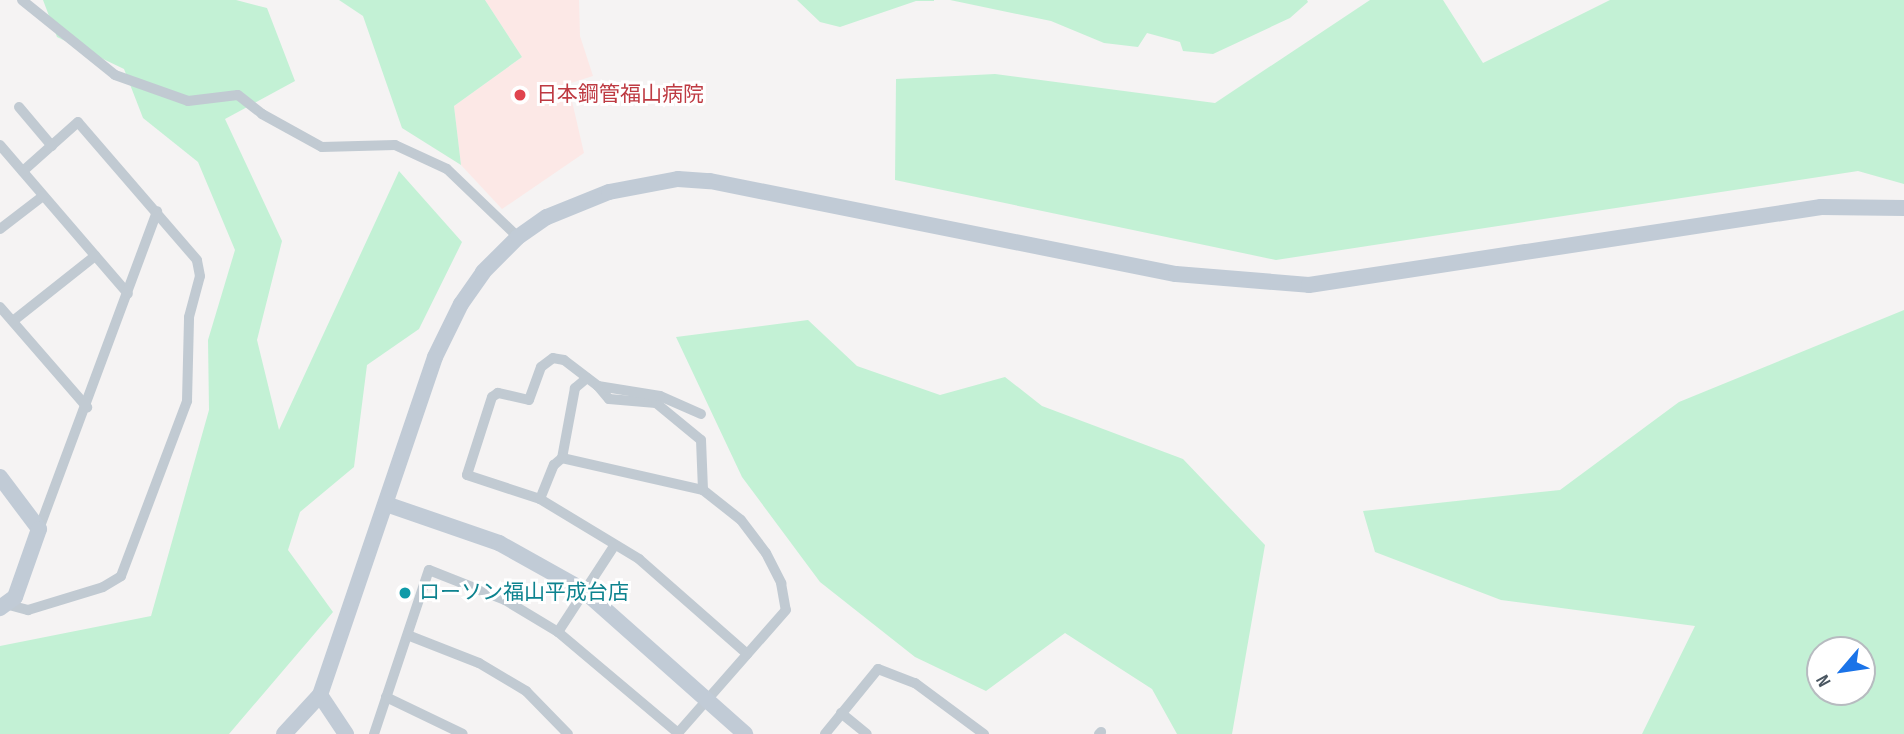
<!DOCTYPE html>
<html>
<head>
<meta charset="utf-8">
<style>
  body { margin:0 }
  #map { position:relative; width:1904px; height:734px; overflow:hidden; background:#f5f3f3; font-family:"Sofia Sans Condensed","Noto Sans JP",sans-serif }
  div>[style] { position:absolute }
  .medical>* { inset:0; background:#fce8e6 }
  .green>* { inset:0; background:#c3f1d5 }
  .street>* { height:10px; margin:-5px; padding:0 5px; transform-origin:5px; border-radius:5px; background:#c1cad2 }
  .secondary>* { height:16px; margin:-8px; padding:0 8px; transform-origin:8px; border-radius:8px; background:#c1cbd6 }
  .dots>* { width:19px; height:19px; translate:-50% -50%; box-sizing:border-box; border:4px solid #fff; border-radius:50% }
  span { translate:-50% -50%; white-space:nowrap; text-align:center; line-height:1.15; -webkit-text-stroke:6px #fff; paint-order:stroke }
  .health-label { font-size:21px; color:#be3a42 }
  .left { translate:0 -50%; text-align:left }
  .culture-label { font-size:21px; color:#0d838f }
  .north { position:absolute; left:1806px; top:636px; width:70px; height:70px; box-sizing:border-box; background:#fff; border:2px solid #b7bbc0; border-radius:50%; rotate:241deg; font-size:19px; font-weight:700; line-height:28px; text-align:center; color:#4a5661 }
  .north::after { content:''; display:block; margin:auto; width:24px; height:32px; background:#1a73e8; clip-path:polygon(50% 0,100% 100%,50% 72%,0 100%) }
</style>
</head>
<body>
<div id="map">
  <div class="medical">
    <i style="clip-path:polygon(485px 0,579px 0,580px 36px,593px 76px,568px 84px,584px 153px,502px 209px,461px 165px,454px 106px,522px 57px)"></i>
  </div>
  <div class="green">
    <i style="clip-path:polygon(43px 0,236px 0,267px 8px,295px 81px,225px 119px,282px 241px,257px 340px,279px 430px,399px 171px,462px 242px,419px 329px,367px 365px,354px 467px,300px 512px,288px 550px,333px 612px,229px 734px,0 734px,0 646px,151px 616px,209px 410px,208px 340px,235px 250px,198px 162px,143px 118px,124px 69px,57px 37px)"></i>
    <i style="clip-path:polygon(339px 0,485px 0,522px 57px,454px 106px,461px 165px,402px 128px,363px 16px)"></i>
    <i style="clip-path:polygon(797px 0,934px 0,934px 1px,916px 1px,840px 27px,820px 22px)"></i>
    <i style="clip-path:polygon(950px 0,1307px 0,1308px 2px,1290px 18px,1213px 54px,1183px 51px,1180px 42px,1147px 33px,1138px 47px,1104px 43px,1051px 21px)"></i>
    <i style="clip-path:polygon(1370px 0,1443px 0,1483px 63px,1610px 0,1904px 0,1904px 184px,1858px 171px,1276px 260px,895px 180px,896px 79px,995px 74px,1215px 103px)"></i>
    <i style="clip-path:polygon(evenodd,1904px 310px,1904px 734px,1642px 734px,1695px 626px,1501px 600px,1375px 552px,1363px 511px,1560px 490px,1679px 402px,1904px 310px,1820px 650px,1862px 650px,1862px 692px,1820px 692px,1820px 650px)"></i>
    <i style="clip-path:polygon(808px 320px,857px 366px,940px 395px,1005px 377px,1042px 406px,1183px 459px,1265px 545px,1232px 734px,1177px 734px,1152px 689px,1065px 633px,986px 691px,915px 657px,820px 582px,742px 477px,676px 337px)"></i>
  </div>
  <div class="street">
    <i style="left:22px;top:0;width:119px;rotate:38.9deg"></i>
    <i style="left:115px;top:75px;width:77px;rotate:19.6deg"></i>
    <i style="left:188px;top:101px;width:50px;rotate:-6.8deg"></i>
    <i style="left:238px;top:95px;width:31px;rotate:38deg"></i>
    <i style="left:262px;top:114px;width:68px;rotate:28.8deg"></i>
    <i style="left:322px;top:147px;width:73px;rotate:-1.6deg"></i>
    <i style="left:395px;top:145px;width:57px;rotate:24.8deg"></i>
    <i style="left:447px;top:169px;width:98px;rotate:43.8deg"></i>
    <i style="left:19px;top:107px;width:51px;rotate:49.8deg"></i>
    <i style="left:0;top:145px;width:196px;rotate:49.3deg"></i>
    <i style="left:0;top:229px;width:54px;rotate:-37.5deg"></i>
    <i style="left:0;top:307px;width:133px;rotate:49deg"></i>
    <i style="left:13px;top:321px;width:105px;rotate:-38.4deg"></i>
    <i style="left:587px;top:378px;width:16px;rotate:140deg"></i>
    <i style="left:575px;top:388px;width:71px;rotate:100.5deg"></i>
    <i style="left:562px;top:458px;width:145px;rotate:12.8deg"></i>
    <i style="left:703px;top:490px;width:48px;rotate:38.3deg"></i>
    <i style="left:741px;top:520px;width:41px;rotate:52.9deg"></i>
    <i style="left:766px;top:553px;width:34px;rotate:63deg"></i>
    <i style="left:781px;top:583px;width:27px;rotate:80deg"></i>
    <i style="left:786px;top:610px;width:165px;rotate:131.3deg"></i>
    <i style="left:598px;top:386px;width:17px;rotate:50deg"></i>
    <i style="left:609px;top:399px;width:47px;rotate:4.9deg"></i>
    <i style="left:656px;top:403px;width:58px;rotate:39.4deg"></i>
    <i style="left:701px;top:440px;width:50px;rotate:87.7deg"></i>
    <i style="left:701px;top:414px;width:45px;rotate:-156.3deg"></i>
    <i style="left:660px;top:396px;width:63px;rotate:-170.8deg"></i>
    <i style="left:598px;top:386px;width:43px;rotate:-142.6deg"></i>
    <i style="left:564px;top:360px;width:11px;rotate:-170deg"></i>
    <i style="left:553px;top:358px;width:15px;rotate:143deg"></i>
    <i style="left:541px;top:367px;width:35px;rotate:110deg"></i>
    <i style="left:529px;top:400px;width:32px;rotate:-167deg"></i>
    <i style="left:498px;top:393px;width:7px;rotate:146deg"></i>
    <i style="left:492px;top:397px;width:82px;rotate:107.8deg"></i>
    <i style="left:467px;top:475px;width:77px;rotate:18.2deg"></i>
    <i style="left:540px;top:499px;width:116px;rotate:31.2deg"></i>
    <i style="left:639px;top:559px;width:144px;rotate:41.3deg"></i>
    <i style="left:540px;top:499px;width:37px;rotate:-68deg"></i>
    <i style="left:554px;top:465px;width:11px;rotate:-41deg"></i>
    <i style="left:39px;top:529px;width:339px;rotate:-69.6deg"></i>
    <i style="left:9px;top:605px;width:20px;rotate:15deg"></i>
    <i style="left:28px;top:610px;width:78px;rotate:-17deg"></i>
    <i style="left:103px;top:587px;width:21px;rotate:-31deg"></i>
    <i style="left:121px;top:576px;width:187px;rotate:-69.3deg"></i>
    <i style="left:187px;top:401px;width:84px;rotate:-88.6deg"></i>
    <i style="left:189px;top:317px;width:42px;rotate:-75deg"></i>
    <i style="left:200px;top:276px;width:16px;rotate:-101deg"></i>
    <i style="left:197px;top:260px;width:182px;rotate:-130.8deg"></i>
    <i style="left:78px;top:122px;width:74px;rotate:138.3deg"></i>
    <i style="left:558px;top:632px;width:103px;rotate:-56.9deg"></i>
    <i style="left:410px;top:636px;width:74px;rotate:21.4deg"></i>
    <i style="left:479px;top:663px;width:55px;rotate:30.8deg"></i>
    <i style="left:526px;top:691px;width:60px;rotate:45.7deg"></i>
    <i style="left:386px;top:697px;width:85px;rotate:25.7deg"></i>
    <i style="left:841px;top:713px;width:33px;rotate:39deg"></i>
    <i style="left:374px;top:734px;width:173px;rotate:-71.5deg"></i>
    <i style="left:429px;top:570px;width:82px;rotate:21.5deg"></i>
    <i style="left:505px;top:600px;width:62px;rotate:31.1deg"></i>
    <i style="left:558px;top:632px;width:157px;rotate:40.1deg"></i>
    <i style="left:825px;top:734px;width:84px;rotate:-50.8deg"></i>
    <i style="left:878px;top:669px;width:40px;rotate:21deg"></i>
    <i style="left:915px;top:683px;width:86px;rotate:36.5deg"></i>
    <i style="left:1099px;top:734px;width:3px;rotate:-45deg"></i>
  </div>
  <div class="secondary">
    <i style="left:0;top:477px;width:65px;rotate:53.1deg"></i>
    <i style="left:39px;top:529px;width:72px;rotate:109.4deg"></i>
    <i style="left:15px;top:597px;width:19px;rotate:144deg"></i>
    <i style="left:386px;top:504px;width:120px;rotate:19deg"></i>
    <i style="left:499px;top:543px;width:96px;rotate:29.2deg"></i>
    <i style="left:583px;top:590px;width:217px;rotate:41.6deg"></i>
    <i style="left:320px;top:695px;width:47px;rotate:56.3deg"></i>
    <i style="left:284px;top:734px;width:53px;rotate:-47.3deg"></i>
    <i style="left:320px;top:695px;width:357px;rotate:-71.2deg"></i>
    <i style="left:435px;top:357px;width:59px;rotate:-63.9deg"></i>
    <i style="left:461px;top:304px;width:39px;rotate:-55deg"></i>
    <i style="left:483px;top:272px;width:49px;rotate:-45deg"></i>
    <i style="left:518px;top:237px;width:35px;rotate:-35deg"></i>
    <i style="left:547px;top:217px;width:67px;rotate:-22deg"></i>
    <i style="left:609px;top:192px;width:70px;rotate:-10.7deg"></i>
    <i style="left:678px;top:179px;width:32px;rotate:4deg"></i>
    <i style="left:710px;top:181px;width:475px;rotate:11.3deg"></i>
    <i style="left:1176px;top:274px;width:133px;rotate:4.7deg"></i>
    <i style="left:1309px;top:285px;width:518px;rotate:-8.66deg"></i>
    <i style="left:1821px;top:207px;width:83px;rotate:0.7deg"></i>
  </div>
  <div class="dots">
    <i style="left:520px;top:95px;background:#e0444e"></i>
    <i style="left:405px;top:593px;background:#0f9aa8"></i>
  </div>
  <div class="health-label">
    <span class="left" style="left:536px;top:95px">日本鋼管福山病院</span>
  </div>
  <div class="culture-label">
    <span class="left" style="left:419px;top:593px">ローソン福山平成台店</span>
  </div>
  <div class="north">N</div>
</div>
</body>
</html>
